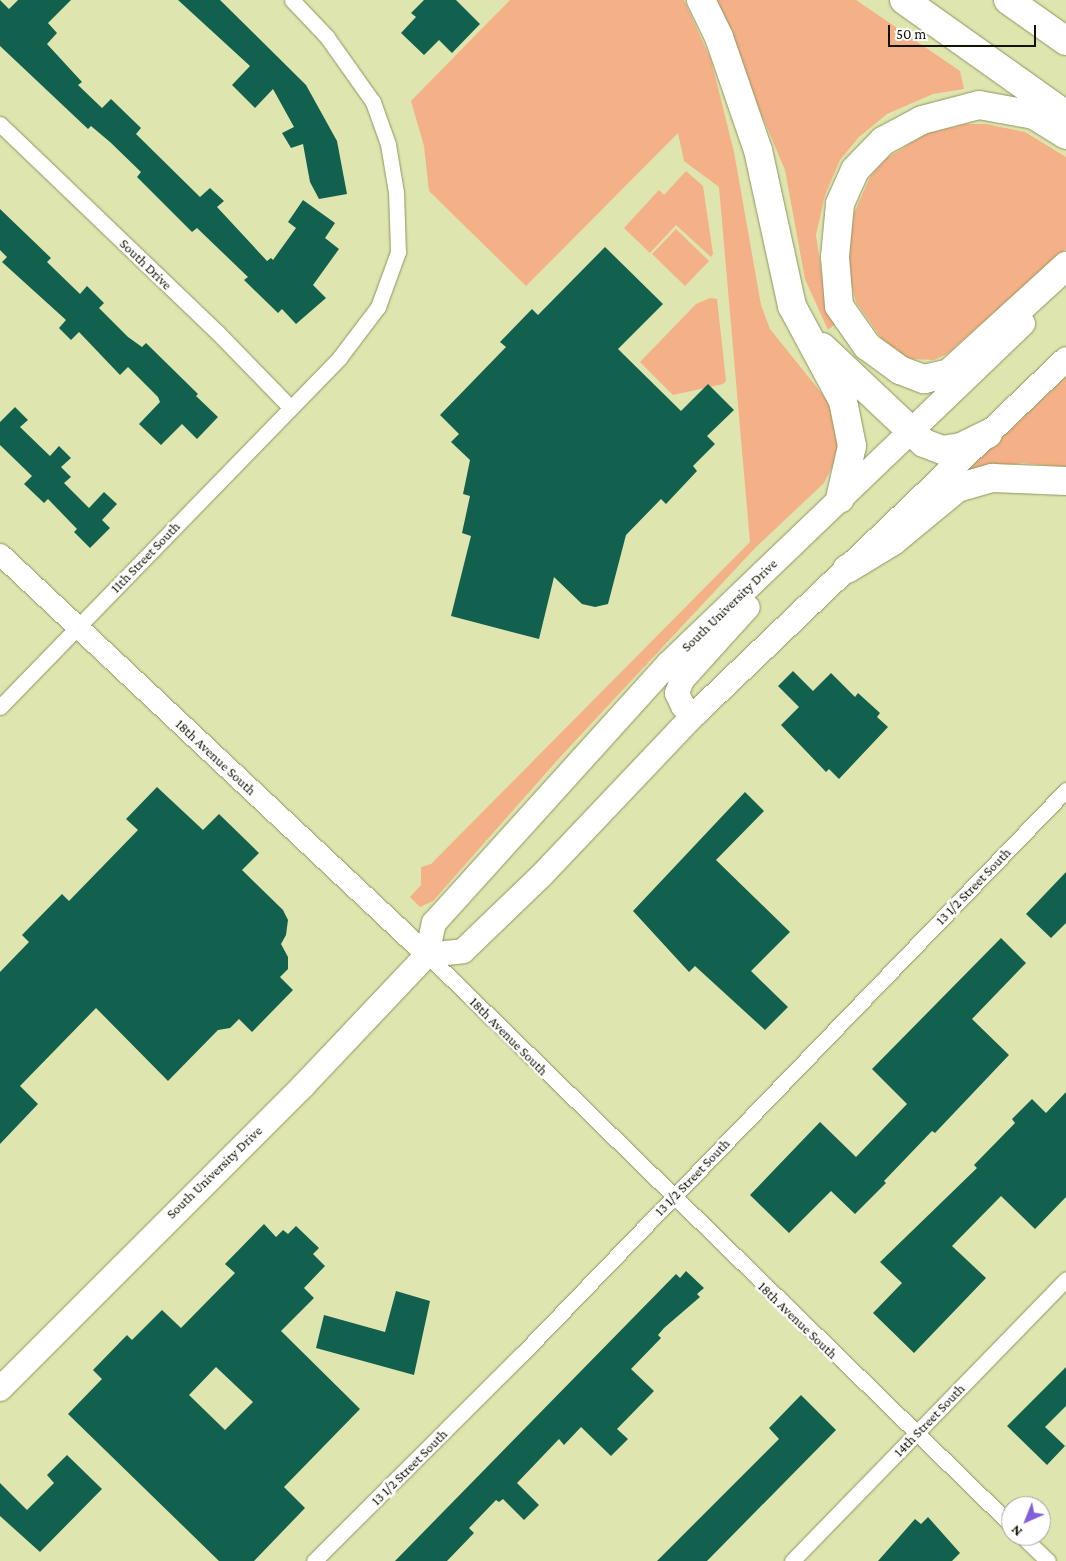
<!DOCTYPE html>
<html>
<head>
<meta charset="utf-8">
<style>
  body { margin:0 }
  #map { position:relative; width:1066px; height:1561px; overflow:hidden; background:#dfe5ae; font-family:"Crimson Pro",serif }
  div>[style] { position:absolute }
  .green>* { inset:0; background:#f4b086 }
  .building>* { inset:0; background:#12614f }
  .roads { filter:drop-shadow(0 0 1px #8e9460) drop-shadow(0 0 1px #8e9460) }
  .street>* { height:15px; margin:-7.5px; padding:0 7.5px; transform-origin:7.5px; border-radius:7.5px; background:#fff }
  .secondary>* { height:21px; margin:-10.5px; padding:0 10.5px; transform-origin:10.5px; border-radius:10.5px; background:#fff }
  .primary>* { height:24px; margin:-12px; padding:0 12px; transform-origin:12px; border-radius:12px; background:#fff }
  .highway>* { height:28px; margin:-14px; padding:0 14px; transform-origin:14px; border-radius:14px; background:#fff }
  span { translate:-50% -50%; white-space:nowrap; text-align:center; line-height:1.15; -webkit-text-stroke:5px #fff; paint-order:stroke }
  .street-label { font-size:14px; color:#121402 }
  .north { position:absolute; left:1001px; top:1496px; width:50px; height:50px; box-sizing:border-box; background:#fff; border:1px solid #a0a19a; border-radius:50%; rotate:224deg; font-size:14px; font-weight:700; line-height:20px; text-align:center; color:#121402 }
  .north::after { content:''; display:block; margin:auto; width:18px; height:22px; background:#825fd9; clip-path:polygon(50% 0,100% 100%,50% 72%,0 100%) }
  .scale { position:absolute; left:888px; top:25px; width:148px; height:22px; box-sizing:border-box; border:2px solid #121402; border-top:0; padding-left:6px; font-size:15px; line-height:18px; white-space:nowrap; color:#121402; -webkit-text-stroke:4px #fff; paint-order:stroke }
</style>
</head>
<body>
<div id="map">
  <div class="green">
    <i style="clip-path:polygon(510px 0,684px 0,711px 60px,734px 152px,761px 305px,770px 329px,835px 410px,842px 447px,824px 483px,755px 548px,562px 755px,433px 901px,420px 907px,410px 897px,421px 885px,421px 867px,431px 864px,750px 542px,719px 187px,684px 161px,678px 133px,526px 286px,429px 191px,424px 146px,411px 101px)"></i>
    <i style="clip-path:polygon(713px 0,856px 0,960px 71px,964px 89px,933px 94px,887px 114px,859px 137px,840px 160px,825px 195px,816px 235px,823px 283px,838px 322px,828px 330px,805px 279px,785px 170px)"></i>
    <i style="clip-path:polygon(966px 124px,986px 124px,1025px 132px,1066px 157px,1066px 249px,947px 354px,934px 360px,910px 359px,888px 348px,856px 302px,847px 269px,852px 218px,870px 177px,884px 160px,925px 134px)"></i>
    <i style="clip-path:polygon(686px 171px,703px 186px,713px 254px,711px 257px,676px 225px,650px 253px,624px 228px,659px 190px,664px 195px)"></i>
    <i style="clip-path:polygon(676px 229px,709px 261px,685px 286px,652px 254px)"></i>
    <i style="clip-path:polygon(710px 298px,717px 299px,726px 381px,723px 384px,673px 395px,640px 362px,696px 304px)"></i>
    <i style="clip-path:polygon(1066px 377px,1066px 467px,1022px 463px,962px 475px)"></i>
  </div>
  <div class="building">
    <i style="clip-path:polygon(0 0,9px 9px,18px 0,71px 0,48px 23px,57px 33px,47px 44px,82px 82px,78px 85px,102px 108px,111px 99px,141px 128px,136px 134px,200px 197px,210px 188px,224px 201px,217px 207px,267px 261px,271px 258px,273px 260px,296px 228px,288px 222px,303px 200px,335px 223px,325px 238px,339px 249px,313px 285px,326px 298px,296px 324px,282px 309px,278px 313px,244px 280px,248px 277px,197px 228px,192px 232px,137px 177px,141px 172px,110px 142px,91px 126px,88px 129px,0 46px)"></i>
    <i style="clip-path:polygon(178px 0,220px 0,306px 85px,337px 141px,347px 194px,319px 199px,310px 182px,303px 144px,291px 148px,282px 133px,294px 127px,273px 89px,255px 108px,232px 85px,250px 66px)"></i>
    <i style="clip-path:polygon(424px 0,456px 0,480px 24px,452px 53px,439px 40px,424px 55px,401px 33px,416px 17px,411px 13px)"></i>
    <i style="clip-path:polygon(0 209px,51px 258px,47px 262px,80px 294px,87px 286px,104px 303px,99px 308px,128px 337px,142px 347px,146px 343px,198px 394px,196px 396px,218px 417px,197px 439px,182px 424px,161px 445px,139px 424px,160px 402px,158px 397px,128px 367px,120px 375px,79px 332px,71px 340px,59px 328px,66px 320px,2px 262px,7px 257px,0 250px)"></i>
    <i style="clip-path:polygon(605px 247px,663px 304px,618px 349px,681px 411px,708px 384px,734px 410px,707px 436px,715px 444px,693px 466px,697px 471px,666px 504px,661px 499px,626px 535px,608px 604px,595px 607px,582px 604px,554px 577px,539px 639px,451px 616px,471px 536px,462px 533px,470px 496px,463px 494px,470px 460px,451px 442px,459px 434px,440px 415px,506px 347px,500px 342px,532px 309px,538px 315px)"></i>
    <i style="clip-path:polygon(15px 407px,28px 420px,20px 427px,50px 456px,59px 446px,71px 458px,61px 467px,71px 477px,64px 483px,89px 508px,104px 492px,117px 504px,102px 520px,110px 528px,90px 548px,74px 532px,77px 529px,48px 499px,44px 503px,24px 484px,32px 476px,0 445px,0 422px)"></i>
    <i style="clip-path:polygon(793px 671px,813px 691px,831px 673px,855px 697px,858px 693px,880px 713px,877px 717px,888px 727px,839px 779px,829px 769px,826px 772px,781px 725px,799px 707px,778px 686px)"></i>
    <i style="clip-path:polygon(157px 787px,203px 830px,219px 814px,259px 853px,242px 870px,283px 910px,288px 920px,286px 935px,281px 944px,288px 957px,288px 969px,280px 977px,293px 990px,252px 1032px,239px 1019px,230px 1028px,218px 1030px,168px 1081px,96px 1008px,20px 1086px,38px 1104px,0 1144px,0 972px,29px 942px,22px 935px,62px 894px,69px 901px,138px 830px,126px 819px)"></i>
    <i style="clip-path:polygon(745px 792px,764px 811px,716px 860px,790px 932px,751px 971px,788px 1007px,765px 1030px,695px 966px,689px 972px,633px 911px)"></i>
    <i style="clip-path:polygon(1066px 872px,1066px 923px,1051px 938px,1026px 914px)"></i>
    <i style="clip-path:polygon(1001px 938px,1026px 963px,972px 1019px,1009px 1055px,935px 1133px,932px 1131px,884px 1181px,886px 1183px,855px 1214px,831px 1191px,789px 1233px,750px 1195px,820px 1122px,856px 1157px,907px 1104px,872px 1069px)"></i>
    <i style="clip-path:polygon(1066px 1092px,1066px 1197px,1035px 1229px,1001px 1196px,952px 1246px,986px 1278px,914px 1353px,873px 1313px,902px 1283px,880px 1262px,977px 1168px,974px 1165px,1015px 1123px,1012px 1119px,1032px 1099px,1046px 1113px)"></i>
    <i style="clip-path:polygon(evenodd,264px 1224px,276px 1237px,283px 1230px,288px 1234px,296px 1226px,319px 1248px,313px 1254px,325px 1266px,304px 1288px,314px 1298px,281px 1331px,360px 1409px,284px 1487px,305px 1508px,254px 1561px,219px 1561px,68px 1414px,102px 1379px,93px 1370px,127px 1335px,132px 1340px,162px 1310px,181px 1328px,235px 1273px,225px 1264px,264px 1224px,216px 1367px,253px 1402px,225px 1430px,189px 1395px,216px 1367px)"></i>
    <i style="clip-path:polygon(686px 1271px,704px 1288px,697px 1294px,700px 1297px,664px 1328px,658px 1335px,661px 1338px,631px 1369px,654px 1391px,617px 1429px,628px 1439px,611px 1456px,581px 1427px,564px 1445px,559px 1439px,517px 1483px,539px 1505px,524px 1520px,503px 1499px,499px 1502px,496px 1500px,469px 1528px,474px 1533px,447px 1561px,395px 1561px,676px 1274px,680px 1278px)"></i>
    <i style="clip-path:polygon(396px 1291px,430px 1301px,414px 1375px,316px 1348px,324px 1315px,385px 1332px)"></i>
    <i style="clip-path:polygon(1066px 1367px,1066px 1406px,1045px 1427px,1065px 1446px,1047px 1465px,1007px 1426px)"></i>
    <i style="clip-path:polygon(801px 1395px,836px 1430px,707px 1561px,657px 1561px,779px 1439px,769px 1428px)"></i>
    <i style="clip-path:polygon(67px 1455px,102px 1489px,40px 1552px,0 1516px,0 1483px,27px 1510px,54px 1483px,47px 1475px)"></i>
    <i style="clip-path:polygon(928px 1517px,960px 1553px,952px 1561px,878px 1561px,915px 1519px,921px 1524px)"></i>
  </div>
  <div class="roads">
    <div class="street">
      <i style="left:0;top:124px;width:301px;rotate:43.8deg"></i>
      <i style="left:217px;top:332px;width:103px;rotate:45.8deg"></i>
      <i style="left:0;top:707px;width:488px;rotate:-45.8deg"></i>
      <i style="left:340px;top:357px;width:63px;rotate:-52.8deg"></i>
      <i style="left:378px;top:307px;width:59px;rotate:-70deg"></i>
      <i style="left:398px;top:252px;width:60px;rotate:-91.9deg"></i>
      <i style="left:396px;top:192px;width:49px;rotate:-99.5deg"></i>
      <i style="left:388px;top:144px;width:45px;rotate:-109.7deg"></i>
      <i style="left:373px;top:102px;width:80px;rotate:-125.3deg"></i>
      <i style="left:327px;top:37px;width:51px;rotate:-133.4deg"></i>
      <i style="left:427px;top:955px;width:816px;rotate:44.3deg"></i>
      <i style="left:1022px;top:1536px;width:36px;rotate:44deg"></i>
      <i style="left:314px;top:1561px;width:293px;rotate:-44.9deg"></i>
      <i style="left:522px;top:1354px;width:784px;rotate:-46.03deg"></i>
      <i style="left:792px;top:1561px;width:393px;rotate:-45.8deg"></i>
    </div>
    <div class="secondary">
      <i style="left:0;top:554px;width:586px;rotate:43.2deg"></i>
    </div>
    <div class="primary">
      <i style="left:693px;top:716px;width:14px;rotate:-135deg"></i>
      <i style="left:683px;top:706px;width:14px;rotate:-115deg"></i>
      <i style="left:677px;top:693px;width:14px;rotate:-69deg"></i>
      <i style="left:682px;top:680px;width:98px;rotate:-47.9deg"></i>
      <i style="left:427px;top:955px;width:36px;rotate:-6deg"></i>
      <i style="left:463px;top:951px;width:108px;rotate:-43.9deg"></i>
      <i style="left:541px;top:876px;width:221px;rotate:-46.5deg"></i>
      <i style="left:693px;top:716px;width:516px;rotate:-43.74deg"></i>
      <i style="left:0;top:1389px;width:429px;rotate:-45deg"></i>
      <i style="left:303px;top:1086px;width:180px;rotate:-46.6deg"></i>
      <i style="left:427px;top:955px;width:33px;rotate:-78deg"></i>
      <i style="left:434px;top:923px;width:349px;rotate:-47.9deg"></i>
      <i style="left:668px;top:664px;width:492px;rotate:-43.8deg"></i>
    </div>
    <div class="highway">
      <i style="left:701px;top:0;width:41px;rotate:64.1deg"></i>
      <i style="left:719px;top:37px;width:120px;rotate:71deg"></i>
      <i style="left:758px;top:150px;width:160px;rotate:77.7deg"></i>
      <i style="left:792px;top:306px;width:108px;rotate:61.8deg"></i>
      <i style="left:843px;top:401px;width:46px;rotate:78.7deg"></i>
      <i style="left:852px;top:446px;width:54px;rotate:102.8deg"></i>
      <i style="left:904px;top:0;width:199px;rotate:35.4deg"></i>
      <i style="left:1008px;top:0;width:71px;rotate:35.3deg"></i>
      <i style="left:1066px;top:135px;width:38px;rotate:-148deg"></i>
      <i style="left:1034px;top:115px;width:56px;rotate:-169.7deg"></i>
      <i style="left:979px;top:105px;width:59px;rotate:165.3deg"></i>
      <i style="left:922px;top:120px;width:44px;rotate:151.7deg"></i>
      <i style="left:883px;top:141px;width:40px;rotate:134deg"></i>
      <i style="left:855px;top:170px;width:37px;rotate:114deg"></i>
      <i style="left:840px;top:204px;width:53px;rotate:95.4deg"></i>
      <i style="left:835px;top:257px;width:49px;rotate:85.3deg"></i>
      <i style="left:839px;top:306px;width:49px;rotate:55deg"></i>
      <i style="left:867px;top:346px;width:41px;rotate:36deg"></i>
      <i style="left:900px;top:370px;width:26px;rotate:21deg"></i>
      <i style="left:924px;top:379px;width:26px;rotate:-13deg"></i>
      <i style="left:949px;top:373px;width:159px;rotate:-42.4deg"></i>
      <i style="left:822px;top:347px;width:140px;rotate:43.3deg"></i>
      <i style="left:924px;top:443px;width:19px;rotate:21deg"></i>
      <i style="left:942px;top:450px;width:19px;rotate:-9deg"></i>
      <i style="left:961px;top:447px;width:30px;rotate:-26deg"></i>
      <i style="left:847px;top:569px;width:54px;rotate:-31.3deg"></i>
      <i style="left:893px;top:541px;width:83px;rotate:-39.6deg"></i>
      <i style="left:957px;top:488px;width:37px;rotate:-16deg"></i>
      <i style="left:993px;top:478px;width:73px;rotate:2.4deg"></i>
    </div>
  </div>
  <div class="street-label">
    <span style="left:146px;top:264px;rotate:44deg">South Drive</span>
    <span style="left:145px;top:557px;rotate:-46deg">11th Street South</span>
    <span style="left:729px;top:605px;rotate:-44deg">South University Drive</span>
    <span style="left:216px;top:757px;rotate:43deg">18th Avenue South</span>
    <span style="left:973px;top:886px;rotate:-46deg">13 1/2 Street South</span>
    <span style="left:509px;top:1036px;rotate:45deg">18th Avenue South</span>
    <span style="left:214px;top:1172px;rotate:-44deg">South University Drive</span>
    <span style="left:692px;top:1177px;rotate:-46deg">13 1/2 Street South</span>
    <span style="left:798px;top:1320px;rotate:44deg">18th Avenue South</span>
    <span style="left:929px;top:1420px;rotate:-46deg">14th Street South</span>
    <span style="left:409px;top:1467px;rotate:-45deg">13 1/2 Street South</span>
  </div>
  <div class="north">N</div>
  <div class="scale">50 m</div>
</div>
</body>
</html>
